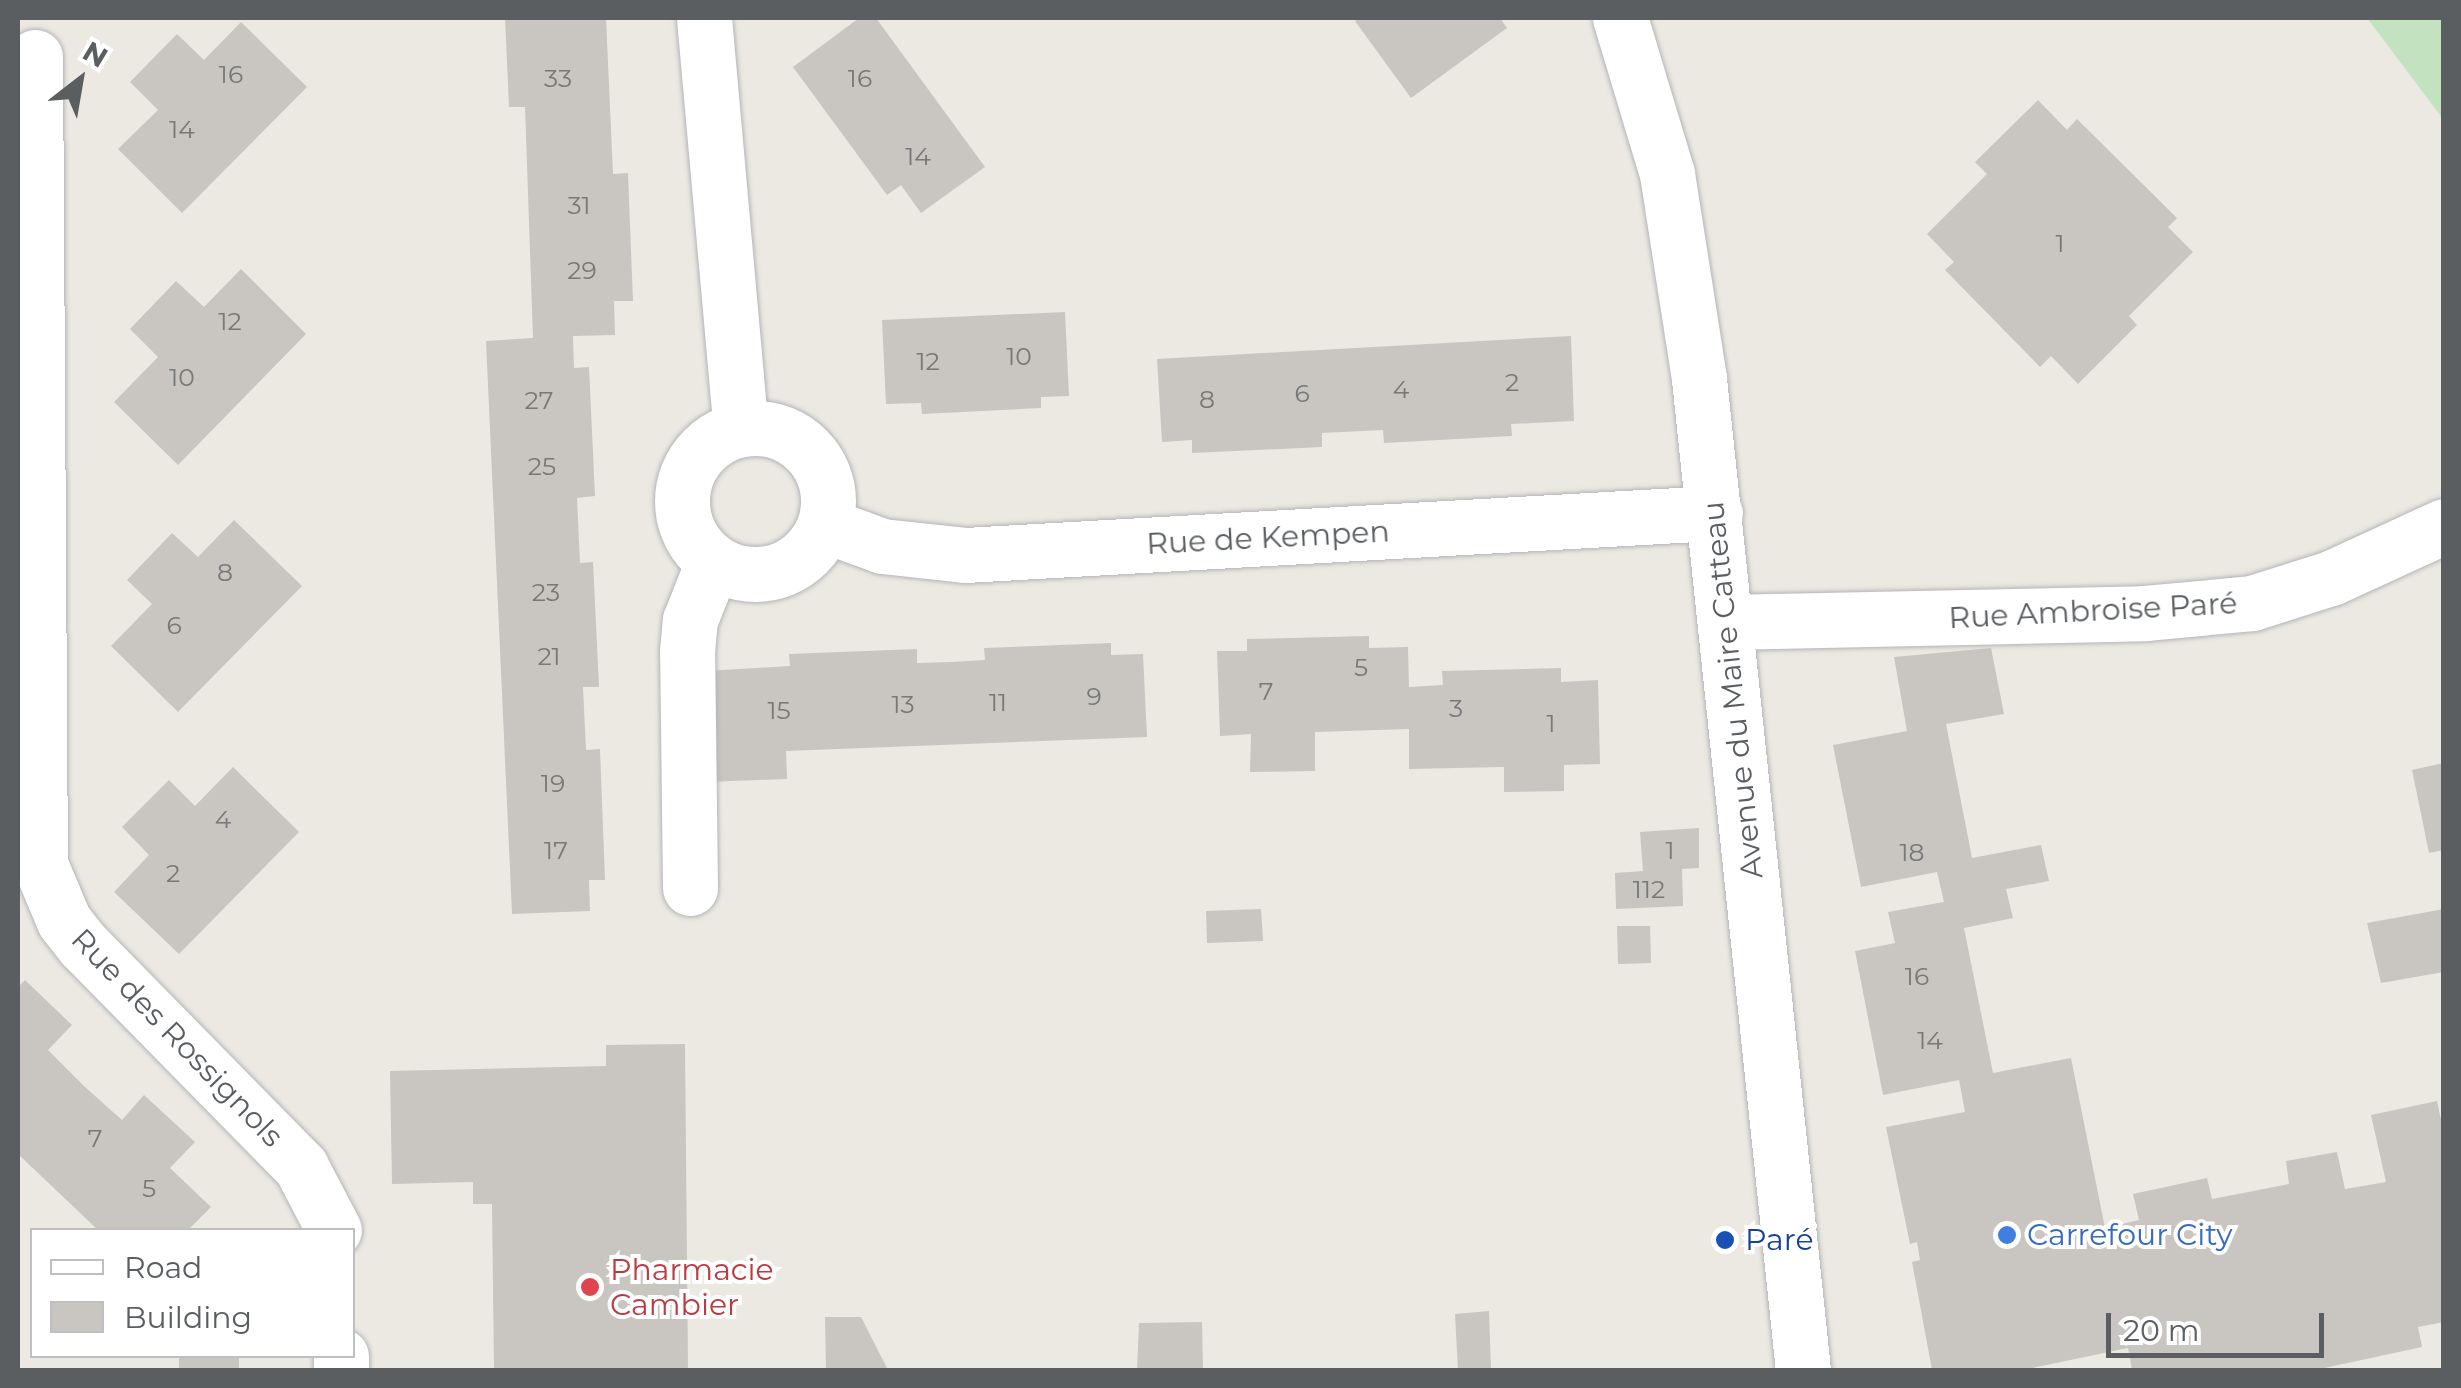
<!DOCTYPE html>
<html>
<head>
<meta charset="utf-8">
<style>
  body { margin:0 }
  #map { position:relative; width:2461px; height:1388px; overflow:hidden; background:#ece9e2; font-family:Montserrat,sans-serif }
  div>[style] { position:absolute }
  .green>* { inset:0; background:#c3e2c0 }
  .building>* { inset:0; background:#c9c5c0 }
  .roads { filter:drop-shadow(0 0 2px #b2b5b8) drop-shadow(0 0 2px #b2b5b8) }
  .minor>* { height:55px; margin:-27.5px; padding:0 27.5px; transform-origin:27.5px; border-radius:27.5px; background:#fff }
  .minor>.ring { margin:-27.5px; padding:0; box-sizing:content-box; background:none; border:55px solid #fff; border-radius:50% }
  .dots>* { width:28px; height:28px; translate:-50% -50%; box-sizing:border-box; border:5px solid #fff; border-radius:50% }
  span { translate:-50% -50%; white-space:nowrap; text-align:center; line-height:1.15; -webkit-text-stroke:8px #fff; paint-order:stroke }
  .number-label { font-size:25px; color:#767879 }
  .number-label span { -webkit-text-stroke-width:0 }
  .street-label { font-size:30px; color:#5a5e61 }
  .shop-label { font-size:30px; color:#366cbe }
  .left { translate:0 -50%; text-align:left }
  .transit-label { font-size:30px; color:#164399 }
  .health-label { font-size:30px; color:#be3a42 }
  .frame { position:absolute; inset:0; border:20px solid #5a5e61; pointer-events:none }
  .legend { position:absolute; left:30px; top:1228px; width:325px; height:130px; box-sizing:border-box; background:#fff; border:2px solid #bdbfc0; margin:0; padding:12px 18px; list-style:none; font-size:30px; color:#5a5e61 }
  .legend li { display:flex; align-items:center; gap:20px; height:50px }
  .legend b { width:50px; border:2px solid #bdbfc0 }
  .north { position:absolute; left:30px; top:30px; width:100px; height:100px; -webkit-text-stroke:8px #fff; paint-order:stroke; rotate:31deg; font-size:28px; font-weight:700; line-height:40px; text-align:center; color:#5a5e61 }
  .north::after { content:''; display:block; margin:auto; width:35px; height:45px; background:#5a5e61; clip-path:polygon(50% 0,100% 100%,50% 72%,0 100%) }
  .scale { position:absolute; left:2106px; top:1313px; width:218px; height:45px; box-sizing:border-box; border:5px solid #5a5e61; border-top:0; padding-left:12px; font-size:30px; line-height:35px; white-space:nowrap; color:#5a5e61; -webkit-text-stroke:8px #fff; paint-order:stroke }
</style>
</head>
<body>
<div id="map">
  <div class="green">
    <i style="clip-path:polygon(2367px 18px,2443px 18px,2443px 119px)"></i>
  </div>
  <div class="building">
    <i style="clip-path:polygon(505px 18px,606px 18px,613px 174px,628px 173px,633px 301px,614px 301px,615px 335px,573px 336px,574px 368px,589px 367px,595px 496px,577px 498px,580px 563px,593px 562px,599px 687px,583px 687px,586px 750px,600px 749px,605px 880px,589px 880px,590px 911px,512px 914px,486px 341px,533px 338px,525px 107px,509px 107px)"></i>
    <i style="clip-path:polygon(859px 18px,876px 18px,985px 167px,921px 213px,901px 185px,887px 195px,793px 67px)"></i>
    <i style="clip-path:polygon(1360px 18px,1500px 18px,1507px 28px,1411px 98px,1355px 21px)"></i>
    <i style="clip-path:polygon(241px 22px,307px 87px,182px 213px,118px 149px,158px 110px,130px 82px,177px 34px,204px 60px)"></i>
    <i style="clip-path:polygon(2038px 100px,2067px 130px,2077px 119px,2177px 218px,2168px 227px,2193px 252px,2129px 316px,2137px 325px,2078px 384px,2051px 356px,2040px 367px,1945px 270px,1954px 262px,1927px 234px,1987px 174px,1975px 162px)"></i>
    <i style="clip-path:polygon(241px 269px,306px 334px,178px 465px,114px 402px,158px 357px,130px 329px,176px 281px,204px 307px)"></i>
    <i style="clip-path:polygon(1065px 312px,1069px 396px,1041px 397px,1041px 408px,922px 414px,921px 403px,886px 404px,882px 320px)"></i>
    <i style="clip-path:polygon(1571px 336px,1574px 421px,1511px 424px,1512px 436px,1384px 443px,1383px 430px,1322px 433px,1322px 447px,1192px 453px,1192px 440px,1162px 442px,1157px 359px)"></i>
    <i style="clip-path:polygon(234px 520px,302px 586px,178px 712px,111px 646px,152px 604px,127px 580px,172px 533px,198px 557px)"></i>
    <i style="clip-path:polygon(1369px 636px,1369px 648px,1408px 647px,1409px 687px,1443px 685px,1442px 671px,1561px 668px,1561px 682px,1598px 680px,1600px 764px,1564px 765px,1564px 791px,1504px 792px,1504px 767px,1409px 769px,1409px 729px,1315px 732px,1315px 771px,1250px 772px,1251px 734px,1220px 736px,1217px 651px,1247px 651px,1247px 639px)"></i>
    <i style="clip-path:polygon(1111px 643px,1111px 655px,1143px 654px,1147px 737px,786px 751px,787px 779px,706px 782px,706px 671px,790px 666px,789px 654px,917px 649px,917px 663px,951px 662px,985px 660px,984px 648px)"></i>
    <i style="clip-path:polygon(1991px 648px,2004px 714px,1946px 724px,1972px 858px,2041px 845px,2049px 881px,2006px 889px,2013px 918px,1964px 928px,1993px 1073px,2071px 1058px,2105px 1228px,2139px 1220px,2133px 1194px,2207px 1178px,2212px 1199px,2289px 1184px,2286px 1161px,2337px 1152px,2345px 1189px,2386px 1182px,2371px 1115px,2437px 1101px,2444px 1134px,2444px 1322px,2418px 1327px,2422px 1347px,2315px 1370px,2132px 1370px,2128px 1348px,2023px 1370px,1932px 1370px,1912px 1262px,1920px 1260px,1917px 1242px,1910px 1244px,1886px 1127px,1965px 1112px,1959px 1080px,1883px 1095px,1855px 951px,1895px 943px,1888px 912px,1944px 902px,1937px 872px,1861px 887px,1833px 745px,1907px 731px,1894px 657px)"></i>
    <i style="clip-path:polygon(2444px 763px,2444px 850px,2429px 853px,2412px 770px)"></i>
    <i style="clip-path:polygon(233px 767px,299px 832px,179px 954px,114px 892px,149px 855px,122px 827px,169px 780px,195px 806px)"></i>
    <i style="clip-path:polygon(1699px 828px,1699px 868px,1682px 869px,1683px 906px,1616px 909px,1615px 873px,1643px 871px,1640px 832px)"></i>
    <i style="clip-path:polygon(1261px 909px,1263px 941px,1207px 943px,1206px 911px)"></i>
    <i style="clip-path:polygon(2444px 909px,2444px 972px,2381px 983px,2367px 923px)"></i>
    <i style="clip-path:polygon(1617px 926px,1650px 926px,1651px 963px,1618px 964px)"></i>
    <i style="clip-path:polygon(25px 980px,72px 1025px,48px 1050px,85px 1087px,122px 1120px,144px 1095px,195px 1142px,170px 1168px,211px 1207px,188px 1230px,98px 1230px,18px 1154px,18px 987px)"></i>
    <i style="clip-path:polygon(685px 1044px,688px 1370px,494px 1370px,492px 1204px,473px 1204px,473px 1182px,392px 1184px,390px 1071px,606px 1066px,606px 1045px)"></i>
    <i style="clip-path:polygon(1489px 1311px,1491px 1370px,1458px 1370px,1455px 1314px)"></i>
    <i style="clip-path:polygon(825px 1317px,861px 1317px,888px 1370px,826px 1370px)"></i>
    <i style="clip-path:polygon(1202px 1322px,1203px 1370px,1137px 1370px,1139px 1323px)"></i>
    <i style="clip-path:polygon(179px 1356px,239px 1356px,239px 1370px,179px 1370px)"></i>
  </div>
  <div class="roads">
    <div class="minor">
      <i style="left:704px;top:18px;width:413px;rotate:84.9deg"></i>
      <i style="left:1620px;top:18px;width:163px;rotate:73.2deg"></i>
      <i style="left:1667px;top:174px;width:207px;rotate:81.1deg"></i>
      <i style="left:1699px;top:379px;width:996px;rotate:84.01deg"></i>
      <i style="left:35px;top:57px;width:807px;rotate:89.65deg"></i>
      <i style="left:40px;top:864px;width:62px;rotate:67.2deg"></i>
      <i style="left:64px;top:921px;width:31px;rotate:52deg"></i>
      <i style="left:83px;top:945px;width:311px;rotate:45.5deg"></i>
      <i style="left:301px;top:1167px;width:71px;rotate:62.4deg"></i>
      <i class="ring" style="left:682px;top:428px;width:91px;height:91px"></i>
      <i style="left:825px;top:525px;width:61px;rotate:20.2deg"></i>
      <i style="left:882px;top:546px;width:83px;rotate:6.2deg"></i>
      <i style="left:965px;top:555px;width:751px;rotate:-3.21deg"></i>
      <i style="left:1726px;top:622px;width:419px;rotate:-1.2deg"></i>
      <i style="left:2145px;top:613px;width:107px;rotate:-5.3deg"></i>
      <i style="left:2252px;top:603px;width:83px;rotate:-17.6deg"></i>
      <i style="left:2331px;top:578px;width:124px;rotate:-24.7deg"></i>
      <i style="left:690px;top:888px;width:236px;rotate:-90.7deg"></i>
      <i style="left:687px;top:652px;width:32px;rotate:-85deg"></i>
      <i style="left:690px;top:620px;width:62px;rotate:-68.4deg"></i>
      <i style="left:341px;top:1370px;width:14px;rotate:-90deg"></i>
    </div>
  </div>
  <div class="dots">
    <i style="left:2007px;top:1235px;background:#3f7fe0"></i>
    <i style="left:1725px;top:1240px;background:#1a4fb4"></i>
    <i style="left:590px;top:1287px;background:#e0444e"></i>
  </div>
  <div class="number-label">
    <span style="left:231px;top:74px">16</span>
    <span style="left:558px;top:78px">33</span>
    <span style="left:860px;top:78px">16</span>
    <span style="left:182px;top:129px">14</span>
    <span style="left:918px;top:156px">14</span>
    <span style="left:579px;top:205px">31</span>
    <span style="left:2060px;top:243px">1</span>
    <span style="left:582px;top:270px">29</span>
    <span style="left:230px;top:321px">12</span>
    <span style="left:1019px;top:356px">10</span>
    <span style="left:928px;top:361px">12</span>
    <span style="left:182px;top:377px">10</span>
    <span style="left:1512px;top:382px">2</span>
    <span style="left:1401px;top:389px">4</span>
    <span style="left:1302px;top:393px">6</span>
    <span style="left:1207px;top:399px">8</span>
    <span style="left:539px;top:400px">27</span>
    <span style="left:542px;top:466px">25</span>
    <span style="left:225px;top:572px">8</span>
    <span style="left:546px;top:592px">23</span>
    <span style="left:174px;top:625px">6</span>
    <span style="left:549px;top:656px">21</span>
    <span style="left:1361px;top:667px">5</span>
    <span style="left:1266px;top:691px">7</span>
    <span style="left:1094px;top:696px">9</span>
    <span style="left:998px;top:702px">11</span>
    <span style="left:903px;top:704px">13</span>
    <span style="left:1456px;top:708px">3</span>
    <span style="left:779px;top:710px">15</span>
    <span style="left:1551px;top:723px">1</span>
    <span style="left:553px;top:783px">19</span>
    <span style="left:223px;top:819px">4</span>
    <span style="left:556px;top:850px">17</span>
    <span style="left:1670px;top:850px">1</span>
    <span style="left:1912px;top:852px">18</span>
    <span style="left:173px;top:873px">2</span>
    <span style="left:1649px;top:889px">112</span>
    <span style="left:1917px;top:976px">16</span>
    <span style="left:1930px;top:1040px">14</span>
    <span style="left:95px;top:1138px">7</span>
    <span style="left:149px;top:1188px">5</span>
  </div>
  <div class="street-label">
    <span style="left:1268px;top:538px;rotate:-3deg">Rue de Kempen</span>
    <span style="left:2093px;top:611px;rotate:-3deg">Rue Ambroise Paré</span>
    <span style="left:1733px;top:690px;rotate:-96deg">Avenue du Maire Catteau</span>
    <span style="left:177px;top:1038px;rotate:46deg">Rue des Rossignols</span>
  </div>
  <div class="shop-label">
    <span class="left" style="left:2027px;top:1235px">Carrefour City</span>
  </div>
  <div class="transit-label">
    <span class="left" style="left:1745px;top:1240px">Paré</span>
  </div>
  <div class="health-label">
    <span class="left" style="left:610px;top:1287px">Pharmacie<br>Cambier</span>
  </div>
  <div class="frame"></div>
  <ul class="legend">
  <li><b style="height:12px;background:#fff"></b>Road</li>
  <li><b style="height:28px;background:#c9c5c0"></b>Building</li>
  </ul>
  <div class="north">N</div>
  <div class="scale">20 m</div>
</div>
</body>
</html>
